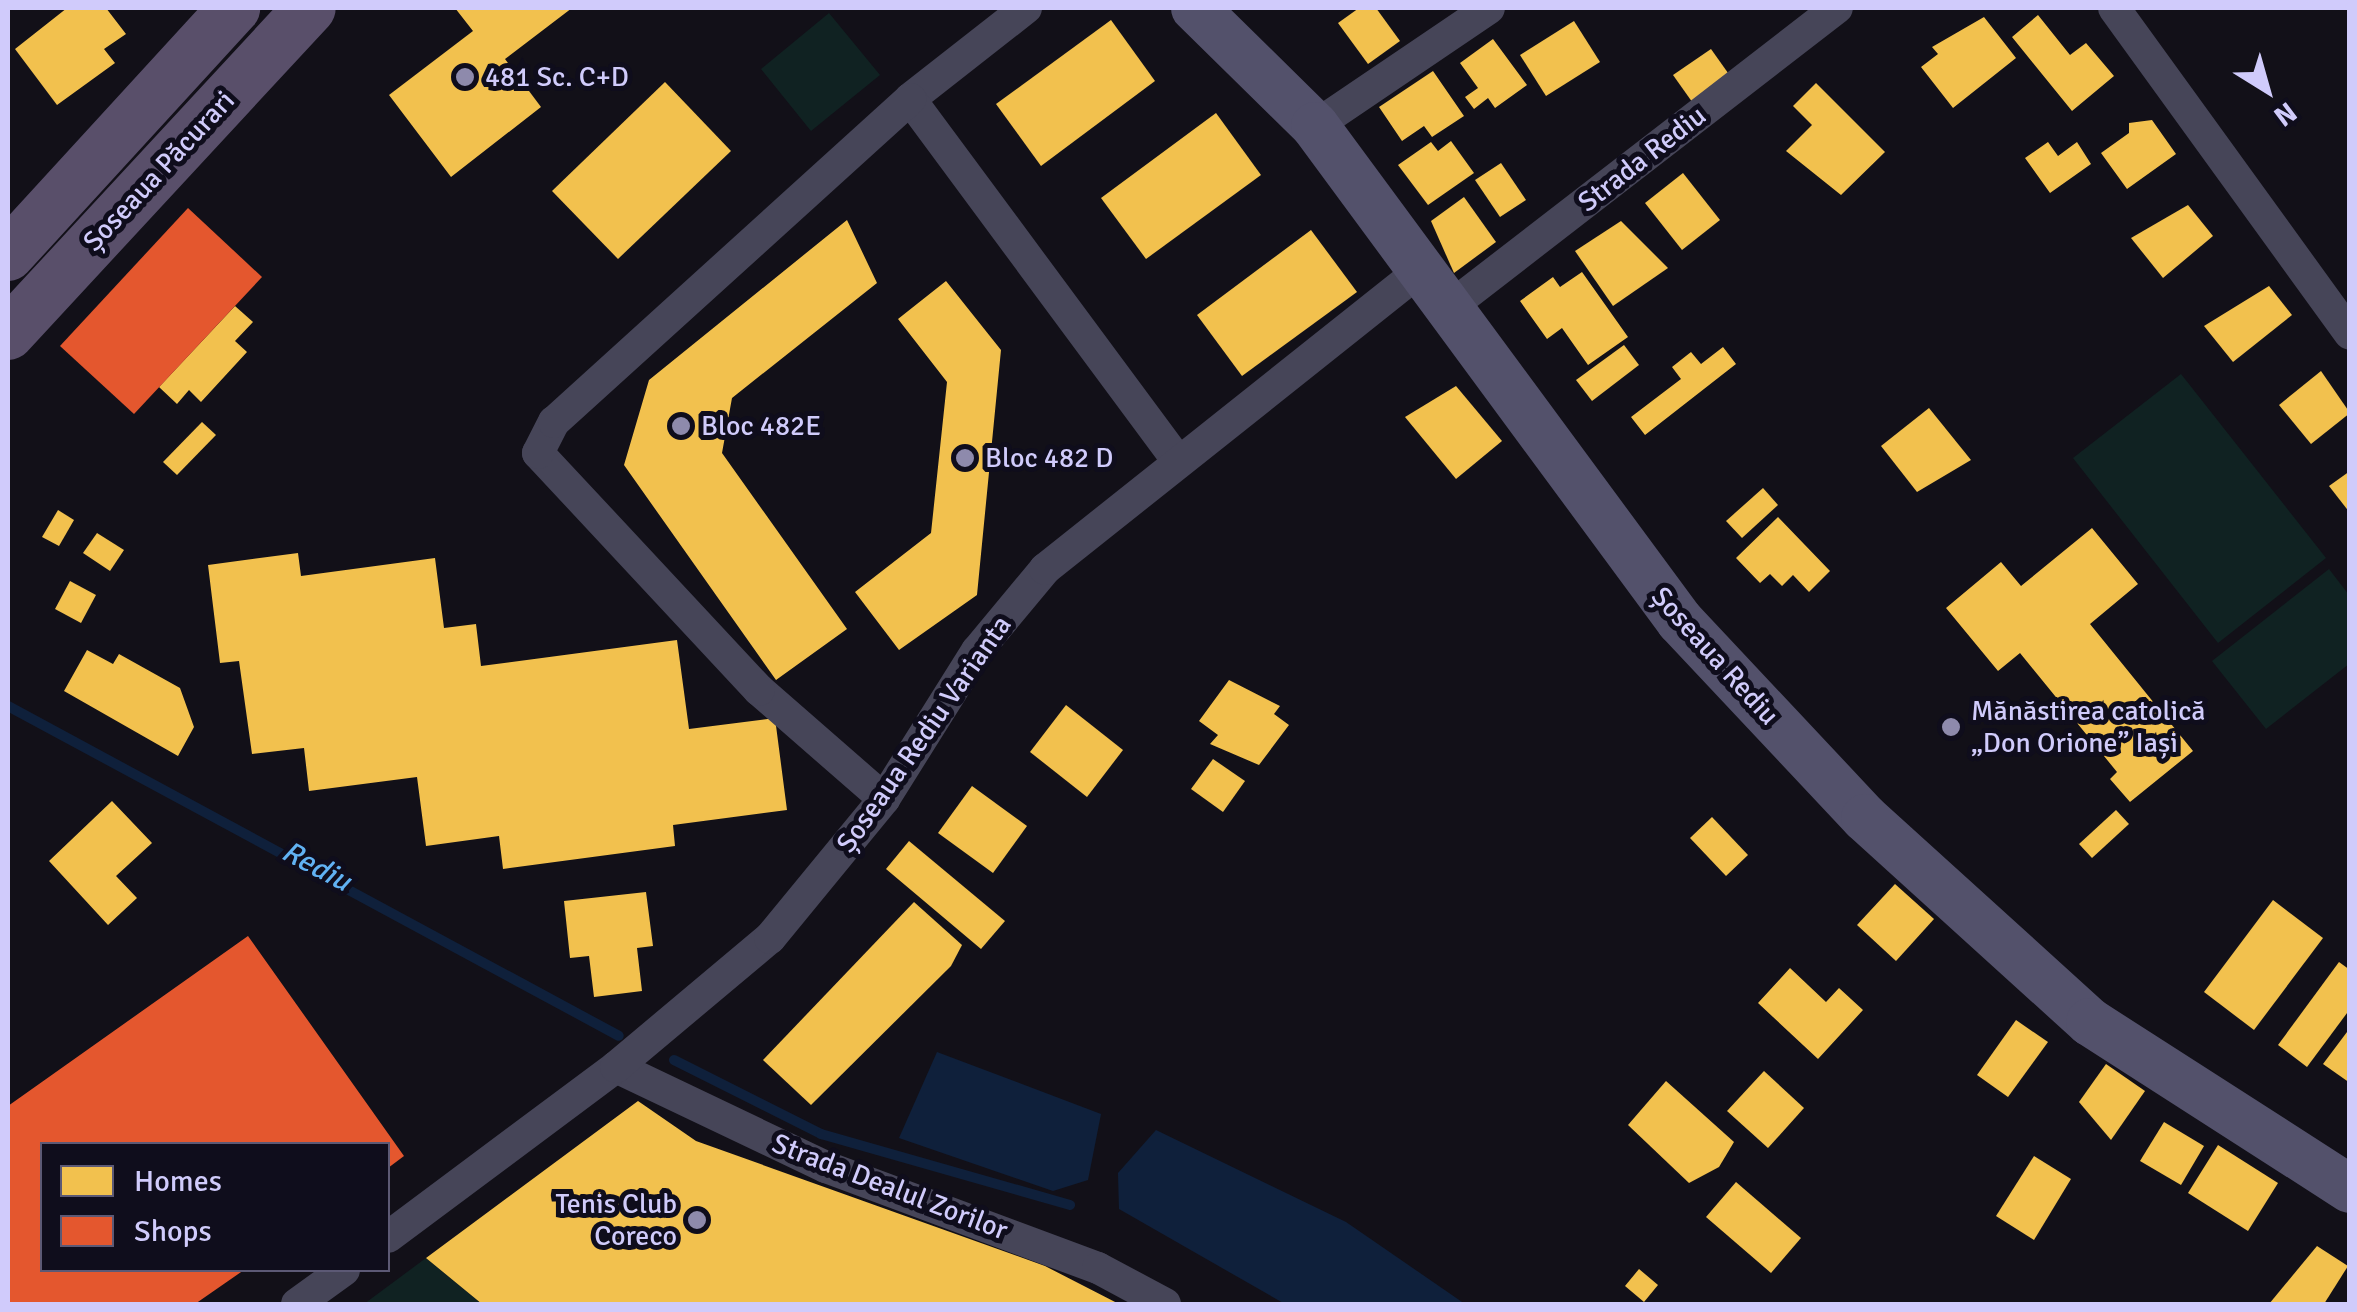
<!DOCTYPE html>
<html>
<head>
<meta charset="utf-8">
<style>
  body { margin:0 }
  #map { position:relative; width:2357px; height:1312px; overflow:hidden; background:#121018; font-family:Signika,sans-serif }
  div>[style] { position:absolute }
  .green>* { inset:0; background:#102222 }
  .water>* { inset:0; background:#0f203b }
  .homes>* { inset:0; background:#f2c14e }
  .shops>* { inset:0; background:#e4572e }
  .stream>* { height:10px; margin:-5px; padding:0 5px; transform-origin:5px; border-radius:5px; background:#0f203b }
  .minor>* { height:32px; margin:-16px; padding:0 16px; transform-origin:16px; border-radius:16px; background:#464558 }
  .secondary>* { height:48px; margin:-24px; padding:0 24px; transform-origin:24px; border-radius:24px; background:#53516b }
  .primary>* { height:52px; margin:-26px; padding:0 26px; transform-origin:26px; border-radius:26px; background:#594f6a }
  .dots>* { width:28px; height:28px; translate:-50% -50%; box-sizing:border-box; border:5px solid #0f0d1c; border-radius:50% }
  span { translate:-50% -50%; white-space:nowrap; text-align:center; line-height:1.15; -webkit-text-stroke:10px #0f0d1c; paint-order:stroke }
  .poi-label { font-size:28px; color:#d0cbfb }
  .left { translate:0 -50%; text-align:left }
  .right { translate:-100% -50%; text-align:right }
  .street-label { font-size:28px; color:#d0cbfb }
  .water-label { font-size:30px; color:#61b2f3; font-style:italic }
  .frame { position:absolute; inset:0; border:10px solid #d0cbfb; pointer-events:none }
  .legend { position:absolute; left:40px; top:1142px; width:350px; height:130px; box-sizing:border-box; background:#0f0d1c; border:2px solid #5c5975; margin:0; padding:12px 18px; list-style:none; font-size:30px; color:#d0cbfb }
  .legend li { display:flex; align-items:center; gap:20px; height:50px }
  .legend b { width:50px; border:2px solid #5c5975 }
  .north { position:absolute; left:2217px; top:40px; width:100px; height:100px; -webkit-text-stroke:8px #0f0d1c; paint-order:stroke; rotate:143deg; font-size:28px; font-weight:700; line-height:40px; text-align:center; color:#d0cbfb }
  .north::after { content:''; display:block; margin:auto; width:35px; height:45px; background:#d0cbfb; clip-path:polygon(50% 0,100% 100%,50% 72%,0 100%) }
</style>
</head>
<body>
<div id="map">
  <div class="green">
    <i style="clip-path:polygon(829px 13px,880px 75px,811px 131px,761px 69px)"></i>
    <i style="clip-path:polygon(2181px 374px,2326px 558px,2218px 643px,2073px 458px)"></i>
    <i style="clip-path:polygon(2329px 569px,2349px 595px,2349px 664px,2266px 729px,2212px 661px)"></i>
    <i style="clip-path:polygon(426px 1258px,482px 1304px,364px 1304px)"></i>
  </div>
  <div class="water">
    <i style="clip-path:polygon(937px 1052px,1101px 1114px,1088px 1180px,1053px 1191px,899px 1138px)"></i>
    <i style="clip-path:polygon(1156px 1130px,1346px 1222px,1465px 1304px,1285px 1304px,1119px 1209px,1118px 1173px)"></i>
  </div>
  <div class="homes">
    <i style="clip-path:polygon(67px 8px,106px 8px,126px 34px,104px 49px,115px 63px,57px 105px,15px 49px)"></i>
    <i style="clip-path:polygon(455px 8px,572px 8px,505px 59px,541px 107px,451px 177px,389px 95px,473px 31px)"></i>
    <i style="clip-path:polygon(1359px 8px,1376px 8px,1400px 41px,1368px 64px,1338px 23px)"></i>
    <i style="clip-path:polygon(2038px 15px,2070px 55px,2086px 43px,2114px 76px,2072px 111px,2012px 37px)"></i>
    <i style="clip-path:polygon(1984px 17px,2016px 58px,1953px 108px,1921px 67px,1938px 54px,1932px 47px)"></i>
    <i style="clip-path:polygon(1111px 20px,1155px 81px,1041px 166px,996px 104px)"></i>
    <i style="clip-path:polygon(1574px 21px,1600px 62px,1546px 96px,1520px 55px)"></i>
    <i style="clip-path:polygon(1493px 39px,1527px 85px,1495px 108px,1488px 98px,1474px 109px,1465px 97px,1478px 88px,1460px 63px)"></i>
    <i style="clip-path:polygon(1711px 49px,1733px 80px,1695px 106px,1673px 75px)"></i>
    <i style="clip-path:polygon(1433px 71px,1464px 116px,1432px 137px,1424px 126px,1402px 141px,1379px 107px)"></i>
    <i style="clip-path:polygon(665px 82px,731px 151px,618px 259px,552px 191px)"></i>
    <i style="clip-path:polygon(1816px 83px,1885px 152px,1841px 195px,1786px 151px,1812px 125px,1793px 106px)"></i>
    <i style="clip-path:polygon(1216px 113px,1261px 175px,1146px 259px,1101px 198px)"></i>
    <i style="clip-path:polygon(2152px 120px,2176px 154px,2127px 189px,2101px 153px,2129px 133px,2129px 123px)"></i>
    <i style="clip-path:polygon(1451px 141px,1474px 173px,1428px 205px,1398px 165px,1431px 142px,1438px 151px)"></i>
    <i style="clip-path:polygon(2048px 142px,2058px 156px,2077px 142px,2091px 164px,2050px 193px,2025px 158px)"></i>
    <i style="clip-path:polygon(1501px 163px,1526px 200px,1500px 217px,1475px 180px)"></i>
    <i style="clip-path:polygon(1683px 173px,1720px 220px,1682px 250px,1645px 203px)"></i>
    <i style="clip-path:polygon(1464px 197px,1496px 242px,1454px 273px,1431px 221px)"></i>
    <i style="clip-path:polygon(2188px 205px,2213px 236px,2163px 278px,2131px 238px)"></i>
    <i style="clip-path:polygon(847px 220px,877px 283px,732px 398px,722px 453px,847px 629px,776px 680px,624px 465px,649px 380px)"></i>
    <i style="clip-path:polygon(1621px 221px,1668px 268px,1613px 306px,1575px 251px)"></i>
    <i style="clip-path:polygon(1311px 230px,1357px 292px,1242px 376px,1197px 315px)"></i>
    <i style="clip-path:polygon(1582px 272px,1628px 337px,1588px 365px,1562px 328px,1547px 339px,1520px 301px,1553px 277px,1560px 287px)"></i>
    <i style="clip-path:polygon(946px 281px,1001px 350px,977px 595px,899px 650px,855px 592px,931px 533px,947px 382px,898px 319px)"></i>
    <i style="clip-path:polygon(2269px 286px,2292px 315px,2233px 362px,2204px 326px)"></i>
    <i style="clip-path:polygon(235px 306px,253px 322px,235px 341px,247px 352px,201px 402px,189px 390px,177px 404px,159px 387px)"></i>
    <i style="clip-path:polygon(1624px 345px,1639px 365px,1592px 401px,1576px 380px)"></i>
    <i style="clip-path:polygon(1723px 347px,1736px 364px,1645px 435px,1631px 417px,1681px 379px,1672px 367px,1691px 352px,1701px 364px)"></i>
    <i style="clip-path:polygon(2321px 371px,2350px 413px,2311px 444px,2279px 405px)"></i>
    <i style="clip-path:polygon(1456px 386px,1502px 441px,1456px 479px,1405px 417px)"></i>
    <i style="clip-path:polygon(1929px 408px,1971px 460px,1917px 492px,1881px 446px)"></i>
    <i style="clip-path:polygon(202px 422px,216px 435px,177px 475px,163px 462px)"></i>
    <i style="clip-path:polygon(2350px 471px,2350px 513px,2329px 486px)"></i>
    <i style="clip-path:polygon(1763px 488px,1778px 505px,1742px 538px,1726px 521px)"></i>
    <i style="clip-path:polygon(58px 510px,74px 520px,59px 546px,42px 537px)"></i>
    <i style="clip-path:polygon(1778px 517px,1830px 571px,1809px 592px,1793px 575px,1782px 586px,1770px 574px,1760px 583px,1736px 558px)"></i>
    <i style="clip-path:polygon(2092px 528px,2138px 584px,2090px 624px,2193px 751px,2130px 802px,2110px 779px,2117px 772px,2020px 653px,1998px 671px,1946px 608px,2001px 562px,2021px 586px)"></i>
    <i style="clip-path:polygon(97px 533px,124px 550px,110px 571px,83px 553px)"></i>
    <i style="clip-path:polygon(298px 553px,301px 576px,435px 558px,444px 628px,476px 624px,481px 666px,677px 640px,689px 729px,775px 718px,787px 810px,673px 825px,675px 846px,503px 869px,499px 836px,426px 846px,417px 777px,309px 791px,304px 748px,252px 754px,239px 661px,220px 663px,208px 565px)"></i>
    <i style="clip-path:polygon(70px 581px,96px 595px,81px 623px,55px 609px)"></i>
    <i style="clip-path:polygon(87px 650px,113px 664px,119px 654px,180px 688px,194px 727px,178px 756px,64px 691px)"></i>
    <i style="clip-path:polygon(1229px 680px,1280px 706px,1274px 714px,1289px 725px,1259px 765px,1210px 744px,1218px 735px,1199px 721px)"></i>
    <i style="clip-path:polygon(1066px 705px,1123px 750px,1087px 797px,1030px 752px)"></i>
    <i style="clip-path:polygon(1213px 759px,1245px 781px,1223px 812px,1191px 789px)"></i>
    <i style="clip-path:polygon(972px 786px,1027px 826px,993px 873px,938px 833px)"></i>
    <i style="clip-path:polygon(112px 801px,152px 843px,116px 876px,137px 898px,108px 925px,49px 861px)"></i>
    <i style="clip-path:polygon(2116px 810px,2129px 824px,2092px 858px,2079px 844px)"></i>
    <i style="clip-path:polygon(1712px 817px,1748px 855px,1726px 876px,1690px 838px)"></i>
    <i style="clip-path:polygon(909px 841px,1005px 921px,981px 949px,886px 869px)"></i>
    <i style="clip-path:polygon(1895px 884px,1934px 919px,1896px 961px,1857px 925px)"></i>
    <i style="clip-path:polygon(646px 892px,653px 946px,637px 948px,642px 991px,594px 997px,589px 956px,570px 958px,564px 901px)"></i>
    <i style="clip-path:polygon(2273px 900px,2323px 938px,2254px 1030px,2204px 992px)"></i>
    <i style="clip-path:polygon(914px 902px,962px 945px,951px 966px,811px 1105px,763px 1060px)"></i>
    <i style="clip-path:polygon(2339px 962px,2350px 970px,2350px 1009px,2307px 1067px,2278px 1045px)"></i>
    <i style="clip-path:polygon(1790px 968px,1826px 1002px,1839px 988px,1863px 1010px,1818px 1059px,1758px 1003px)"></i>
    <i style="clip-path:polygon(2016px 1020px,2048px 1042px,2008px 1097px,1977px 1075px)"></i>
    <i style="clip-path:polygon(2350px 1028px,2350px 1083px,2323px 1064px)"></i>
    <i style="clip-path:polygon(2106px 1064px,2145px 1091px,2111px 1140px,2079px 1102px)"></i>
    <i style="clip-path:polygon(1764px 1071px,1804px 1108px,1768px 1148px,1727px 1111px)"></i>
    <i style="clip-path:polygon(1666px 1081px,1734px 1142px,1719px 1167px,1689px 1183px,1628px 1125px)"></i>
    <i style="clip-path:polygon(638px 1101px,696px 1141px,1045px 1266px,1119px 1304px,482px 1304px,426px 1258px)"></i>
    <i style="clip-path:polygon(2164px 1122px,2204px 1146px,2181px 1185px,2140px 1161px)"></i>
    <i style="clip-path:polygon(2218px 1145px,2278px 1183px,2248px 1231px,2188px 1193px)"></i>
    <i style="clip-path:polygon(2034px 1156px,2071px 1179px,2034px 1240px,1996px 1216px)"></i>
    <i style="clip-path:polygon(1736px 1182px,1801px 1238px,1771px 1273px,1706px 1217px)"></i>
    <i style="clip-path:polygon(2317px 1246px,2348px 1266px,2324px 1304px,2269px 1304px)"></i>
    <i style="clip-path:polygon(1639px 1269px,1658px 1285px,1644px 1302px,1625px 1286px)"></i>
  </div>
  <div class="shops">
    <i style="clip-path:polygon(188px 208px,262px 277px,134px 414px,60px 346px)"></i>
    <i style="clip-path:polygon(248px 936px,404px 1156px,388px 1168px,388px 1144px,42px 1144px,42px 1270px,244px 1270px,195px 1304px,8px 1304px,8px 1106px)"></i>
  </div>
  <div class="stream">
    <i style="left:8px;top:706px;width:694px;rotate:28.37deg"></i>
    <i style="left:674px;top:1060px;width:165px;rotate:26.7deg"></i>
    <i style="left:821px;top:1134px;width:259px;rotate:15.9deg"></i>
  </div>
  <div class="minor">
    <i style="left:1026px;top:8px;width:147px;rotate:141.9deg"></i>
    <i style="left:910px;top:99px;width:447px;rotate:53.5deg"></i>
    <i style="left:2114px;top:8px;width:402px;rotate:54.1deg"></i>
    <i style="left:1315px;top:126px;width:210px;rotate:-34.1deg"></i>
    <i style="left:1446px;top:310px;width:494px;rotate:-37.7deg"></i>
    <i style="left:884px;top:799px;width:166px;rotate:-138.9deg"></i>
    <i style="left:759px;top:690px;width:324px;rotate:-133deg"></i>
    <i style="left:538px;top:453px;width:35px;rotate:-63deg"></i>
    <i style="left:554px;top:422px;width:481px;rotate:-42.2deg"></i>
    <i style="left:616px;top:1067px;width:233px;rotate:25.5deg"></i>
    <i style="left:826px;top:1167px;width:290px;rotate:20.4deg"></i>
    <i style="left:1098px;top:1268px;width:76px;rotate:28.2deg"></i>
    <i style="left:388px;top:1237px;width:284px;rotate:-36.7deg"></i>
    <i style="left:616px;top:1067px;width:201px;rotate:-40deg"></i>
    <i style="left:770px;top:938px;width:180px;rotate:-50.6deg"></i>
    <i style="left:884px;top:799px;width:175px;rotate:-57.9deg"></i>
    <i style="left:977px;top:651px;width:107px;rotate:-50.3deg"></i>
    <i style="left:1045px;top:569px;width:477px;rotate:-38.5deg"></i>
    <i style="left:297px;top:1304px;width:58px;rotate:-35.9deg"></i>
  </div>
  <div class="secondary">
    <i style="left:1195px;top:8px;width:168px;rotate:44.5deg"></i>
    <i style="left:1315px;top:126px;width:615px;rotate:53.6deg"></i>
    <i style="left:1680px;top:621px;width:270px;rotate:46.8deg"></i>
    <i style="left:1865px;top:818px;width:304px;rotate:42.2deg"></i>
    <i style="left:2090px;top:1022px;width:309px;rotate:32.7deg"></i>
  </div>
  <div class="primary">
    <i style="left:8px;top:255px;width:335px;rotate:-47.5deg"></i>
    <i style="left:8px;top:334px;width:444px;rotate:-47.2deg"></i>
  </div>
  <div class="dots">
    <i style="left:465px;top:77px;background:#8e8aac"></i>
    <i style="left:681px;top:426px;background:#8e8aac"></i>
    <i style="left:965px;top:458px;background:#8e8aac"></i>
    <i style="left:1951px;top:727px;background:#8e8aac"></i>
    <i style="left:697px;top:1220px;background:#8e8aac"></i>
  </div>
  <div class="poi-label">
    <span class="left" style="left:485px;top:77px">481 Sc. C+D</span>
    <span class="left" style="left:701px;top:426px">Bloc 482E</span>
    <span class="left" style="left:985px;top:458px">Bloc 482 D</span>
    <span class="left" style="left:1971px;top:727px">Mănăstirea catolică<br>„Don Orione” Iași</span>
    <span class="right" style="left:677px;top:1220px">Tenis Club<br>Coreco</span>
  </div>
  <div class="street-label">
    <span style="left:1642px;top:159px;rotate:-38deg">Strada Rediu</span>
    <span style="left:159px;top:171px;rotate:-47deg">Șoseaua Păcurari</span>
    <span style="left:1715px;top:656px;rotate:48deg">Șoseaua Rediu</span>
    <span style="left:924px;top:734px;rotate:-55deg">Șoseaua Rediu Varianta</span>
    <span style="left:890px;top:1187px;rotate:21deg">Strada Dealul Zorilor</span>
  </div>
  <div class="water-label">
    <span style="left:316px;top:867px;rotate:28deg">Rediu</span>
  </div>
  <div class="frame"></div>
  <ul class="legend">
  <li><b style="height:28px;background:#f2c14e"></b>Homes</li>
  <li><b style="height:28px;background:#e4572e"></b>Shops</li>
  </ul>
  <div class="north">N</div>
</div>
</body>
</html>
